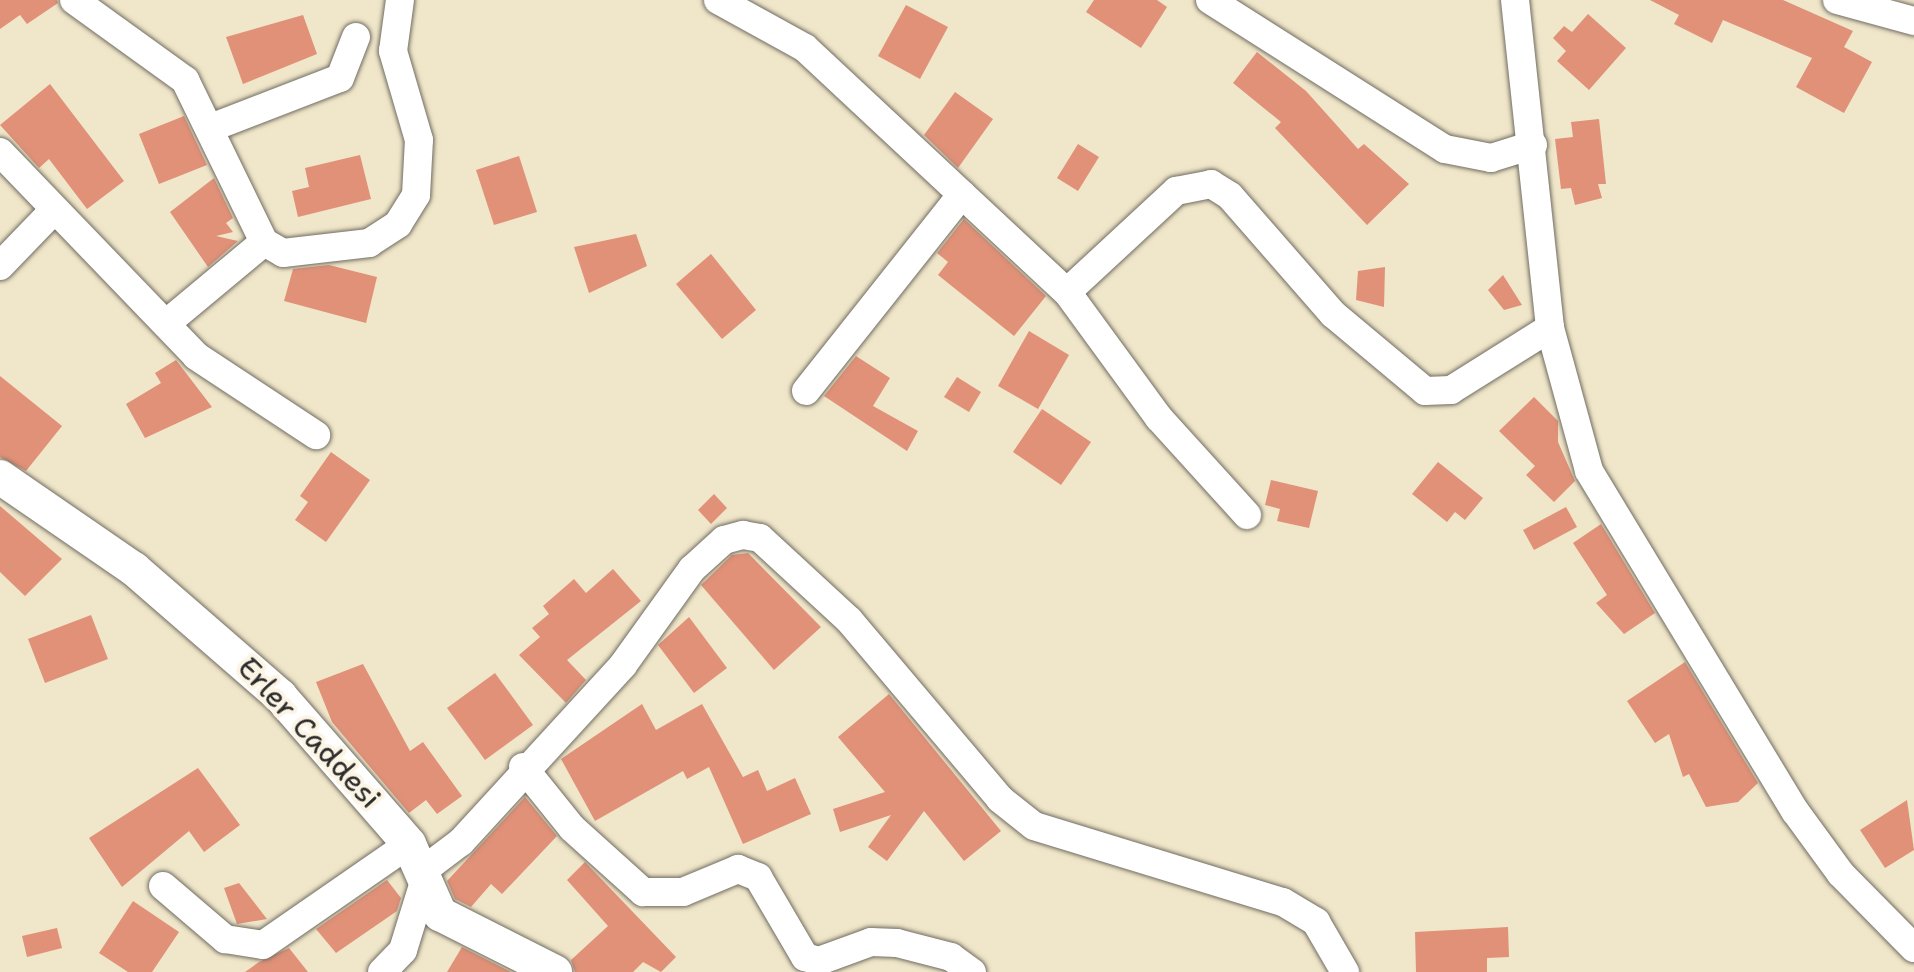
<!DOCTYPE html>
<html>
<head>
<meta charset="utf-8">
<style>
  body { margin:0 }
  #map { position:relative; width:1914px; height:972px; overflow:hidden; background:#f0e6c9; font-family:"Shantell Sans",sans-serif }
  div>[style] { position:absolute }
  .building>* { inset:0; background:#e09178 }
  .roads { filter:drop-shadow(0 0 2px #706c62) drop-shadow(0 0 2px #706c62) }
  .minor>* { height:28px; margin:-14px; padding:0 14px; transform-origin:14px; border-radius:14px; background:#fff }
  .tertiary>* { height:34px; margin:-17px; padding:0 17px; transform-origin:17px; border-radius:17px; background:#fff }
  span { translate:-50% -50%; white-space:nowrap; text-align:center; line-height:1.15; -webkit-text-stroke:8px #fcf5e5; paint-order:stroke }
  .street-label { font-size:30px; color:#2b2b2b }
</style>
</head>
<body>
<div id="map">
  <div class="building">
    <i style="clip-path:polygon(0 0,57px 0,58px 3px,27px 24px,20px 15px,0 29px)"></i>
    <i style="clip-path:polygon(1094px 0,1157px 0,1167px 7px,1141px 48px,1086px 12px)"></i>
    <i style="clip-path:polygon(1650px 0,1783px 0,1853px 31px,1844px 47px,1872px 62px,1844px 113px,1796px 87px,1812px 58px,1723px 20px,1712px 43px,1674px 24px,1679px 15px)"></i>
    <i style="clip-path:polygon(906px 5px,948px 27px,920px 79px,878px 56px)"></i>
    <i style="clip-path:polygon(1588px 14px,1626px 48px,1589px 90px,1557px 61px,1566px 51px,1553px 38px,1564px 26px,1572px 32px)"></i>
    <i style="clip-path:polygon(303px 15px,317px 54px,243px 84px,226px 37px)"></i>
    <i style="clip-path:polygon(1257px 52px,1306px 91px,1358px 149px,1364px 144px,1409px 184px,1367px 225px,1275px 128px,1281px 122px,1233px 83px)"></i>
    <i style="clip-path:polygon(50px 84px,124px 181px,87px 209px,49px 159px,39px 168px,0 125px)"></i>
    <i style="clip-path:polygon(955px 92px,993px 119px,958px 168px,924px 135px)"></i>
    <i style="clip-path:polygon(184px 116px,207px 165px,159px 184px,139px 134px)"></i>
    <i style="clip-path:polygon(1599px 119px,1606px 184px,1598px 184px,1602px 198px,1575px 205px,1571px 188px,1561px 189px,1555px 139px,1573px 137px,1571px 122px)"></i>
    <i style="clip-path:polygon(1078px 144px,1099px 157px,1078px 191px,1057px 178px)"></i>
    <i style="clip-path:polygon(360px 155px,371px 199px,298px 217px,292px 191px,309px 187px,305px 168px)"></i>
    <i style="clip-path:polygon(519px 156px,537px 212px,494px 225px,476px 170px)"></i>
    <i style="clip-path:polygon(214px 178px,233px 218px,226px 223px,233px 232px,216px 236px,238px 241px,208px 267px,170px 212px)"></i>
    <i style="clip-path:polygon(964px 219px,1046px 296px,1014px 336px,938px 275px,948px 262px,937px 253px)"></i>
    <i style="clip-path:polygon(636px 234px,647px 266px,589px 293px,574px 247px)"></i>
    <i style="clip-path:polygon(711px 254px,756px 310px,722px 339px,676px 284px)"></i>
    <i style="clip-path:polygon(329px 265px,377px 277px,366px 323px,284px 301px,293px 269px)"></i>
    <i style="clip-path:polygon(1385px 267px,1384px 307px,1356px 300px,1358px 271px)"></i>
    <i style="clip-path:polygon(1503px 275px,1522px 305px,1504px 310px,1488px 290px)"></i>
    <i style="clip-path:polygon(1029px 331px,1069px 355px,1038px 409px,998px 386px)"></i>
    <i style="clip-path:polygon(856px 356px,890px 378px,873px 406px,918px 431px,907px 451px,824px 396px)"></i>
    <i style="clip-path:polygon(176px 360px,212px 407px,145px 438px,126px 404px,161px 383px,155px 373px)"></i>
    <i style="clip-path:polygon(0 376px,62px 426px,26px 471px,0 457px)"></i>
    <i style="clip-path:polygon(957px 377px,981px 392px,969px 412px,944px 397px)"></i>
    <i style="clip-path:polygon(1534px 397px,1558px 421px,1558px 442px,1575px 481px,1554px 502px,1526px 475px,1535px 466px,1499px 431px)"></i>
    <i style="clip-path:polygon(1042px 409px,1091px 442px,1061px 485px,1013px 452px)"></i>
    <i style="clip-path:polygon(331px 452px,370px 480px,326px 542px,295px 520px,308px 502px,300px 496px)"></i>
    <i style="clip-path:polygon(1438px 462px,1483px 498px,1465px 520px,1455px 512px,1447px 522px,1412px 494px)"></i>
    <i style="clip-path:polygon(1271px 480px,1318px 491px,1309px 528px,1277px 521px,1280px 509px,1265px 505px)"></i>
    <i style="clip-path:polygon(714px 494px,727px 508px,711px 524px,698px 510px)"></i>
    <i style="clip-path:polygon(0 506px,62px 559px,25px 596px,0 572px)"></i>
    <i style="clip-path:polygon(1566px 507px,1577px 527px,1534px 550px,1523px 530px)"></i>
    <i style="clip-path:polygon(1601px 524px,1655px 613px,1624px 634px,1596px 603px,1607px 595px,1573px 543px)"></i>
    <i style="clip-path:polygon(748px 553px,821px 627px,774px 670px,701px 585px,732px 555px)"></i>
    <i style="clip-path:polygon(613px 569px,641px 601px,567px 660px,586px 680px,566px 703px,519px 655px,540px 637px,532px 628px,549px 614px,543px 606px,574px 579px,586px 593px)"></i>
    <i style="clip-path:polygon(91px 615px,108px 659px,45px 683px,28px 639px)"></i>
    <i style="clip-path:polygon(689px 617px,727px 668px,694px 693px,658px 645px)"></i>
    <i style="clip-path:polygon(1685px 662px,1758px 783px,1738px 802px,1706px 807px,1689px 774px,1683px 777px,1669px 734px,1655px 743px,1627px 701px)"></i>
    <i style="clip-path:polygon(363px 664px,410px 751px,423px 742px,462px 796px,437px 814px,426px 800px,409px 813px,332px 722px,316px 682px)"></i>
    <i style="clip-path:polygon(495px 673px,533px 725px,485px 760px,447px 708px)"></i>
    <i style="clip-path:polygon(889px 694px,1001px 831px,964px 861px,924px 811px,887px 861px,868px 847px,891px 815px,840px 832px,833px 809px,885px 792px,838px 737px)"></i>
    <i style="clip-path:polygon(642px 704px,656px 730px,702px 704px,743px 777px,758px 770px,767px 791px,795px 778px,811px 814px,743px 844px,709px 767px,687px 779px,683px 771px,595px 821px,561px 759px)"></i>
    <i style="clip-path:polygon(198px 768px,240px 825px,204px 852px,189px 831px,122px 887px,89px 838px)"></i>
    <i style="clip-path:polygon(525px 797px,557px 836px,502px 894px,491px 884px,471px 907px,455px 899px,447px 881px)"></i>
    <i style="clip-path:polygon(1907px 800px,1914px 850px,1885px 868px,1860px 830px)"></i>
    <i style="clip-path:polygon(585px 862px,676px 957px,661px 972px,643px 962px,633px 972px,575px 972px,571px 960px,608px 926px,567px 880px)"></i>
    <i style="clip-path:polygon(387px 880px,401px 898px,397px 911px,336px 953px,316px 929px)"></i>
    <i style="clip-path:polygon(239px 883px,267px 919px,237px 924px,224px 888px)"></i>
    <i style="clip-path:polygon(133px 901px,179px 932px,152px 972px,128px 972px,99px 953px)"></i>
    <i style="clip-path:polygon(1508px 927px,1509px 957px,1487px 958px,1487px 972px,1416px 972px,1415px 932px)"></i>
    <i style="clip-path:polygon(57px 928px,62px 948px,27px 957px,22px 936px)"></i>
    <i style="clip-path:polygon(462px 947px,511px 972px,447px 972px)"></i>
    <i style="clip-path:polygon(289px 948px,308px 972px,245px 972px,259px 962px)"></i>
  </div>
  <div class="roads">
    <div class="minor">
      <i style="left:74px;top:0;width:137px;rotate:35.8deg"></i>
      <i style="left:185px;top:80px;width:180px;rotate:64deg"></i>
      <i style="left:264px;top:242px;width:22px;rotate:30deg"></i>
      <i style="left:283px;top:253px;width:87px;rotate:-6.6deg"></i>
      <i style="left:369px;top:243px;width:35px;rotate:-33deg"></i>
      <i style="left:398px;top:224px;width:34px;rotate:-58deg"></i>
      <i style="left:416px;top:195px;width:55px;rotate:-86.9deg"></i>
      <i style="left:419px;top:140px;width:93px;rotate:-106.3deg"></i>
      <i style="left:393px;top:51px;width:51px;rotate:-82.2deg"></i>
      <i style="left:718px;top:0;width:99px;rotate:28.9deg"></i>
      <i style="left:805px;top:48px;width:358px;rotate:43deg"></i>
      <i style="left:1067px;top:292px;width:156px;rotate:53.9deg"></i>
      <i style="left:1159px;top:418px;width:131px;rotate:47.8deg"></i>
      <i style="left:1210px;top:0;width:278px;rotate:32.4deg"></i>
      <i style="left:1445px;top:149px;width:47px;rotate:11.1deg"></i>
      <i style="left:1491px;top:158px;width:44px;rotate:-17.2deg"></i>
      <i style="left:1515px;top:0;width:330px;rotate:83.9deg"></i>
      <i style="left:1550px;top:328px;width:148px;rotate:74.7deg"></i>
      <i style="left:1589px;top:471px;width:398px;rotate:58.8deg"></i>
      <i style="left:1795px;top:811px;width:78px;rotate:53.9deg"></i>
      <i style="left:1841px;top:874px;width:104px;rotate:45.4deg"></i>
      <i style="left:1837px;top:0;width:80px;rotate:15.3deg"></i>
      <i style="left:213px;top:127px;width:136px;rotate:-21.1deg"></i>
      <i style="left:340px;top:78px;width:44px;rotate:-68.7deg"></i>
      <i style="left:0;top:152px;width:283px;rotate:46.1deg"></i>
      <i style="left:196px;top:356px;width:144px;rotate:33.4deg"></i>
      <i style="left:0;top:266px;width:74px;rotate:-46.1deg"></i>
      <i style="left:1067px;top:292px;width:149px;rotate:-42.8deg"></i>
      <i style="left:1176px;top:191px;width:36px;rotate:-11deg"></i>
      <i style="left:1211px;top:184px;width:22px;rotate:32deg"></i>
      <i style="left:1230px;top:196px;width:157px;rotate:48.9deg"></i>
      <i style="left:1333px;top:314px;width:120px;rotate:39.9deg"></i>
      <i style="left:1425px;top:391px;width:26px;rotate:-2deg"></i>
      <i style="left:1451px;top:390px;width:117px;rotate:-32.1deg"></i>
      <i style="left:168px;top:322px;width:125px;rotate:-39.8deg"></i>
      <i style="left:806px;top:391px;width:251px;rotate:-51.6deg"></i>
      <i style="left:523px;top:767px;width:78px;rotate:51.2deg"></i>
      <i style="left:572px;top:828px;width:96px;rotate:42deg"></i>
      <i style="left:643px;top:892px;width:40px"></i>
      <i style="left:683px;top:892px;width:60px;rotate:-22.7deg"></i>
      <i style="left:738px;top:869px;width:22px;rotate:22deg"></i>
      <i style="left:758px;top:877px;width:93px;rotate:59.6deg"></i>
      <i style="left:805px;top:957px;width:15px;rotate:16deg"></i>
      <i style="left:819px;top:961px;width:55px;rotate:-20.1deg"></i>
      <i style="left:871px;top:942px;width:26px;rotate:2deg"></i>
      <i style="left:897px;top:943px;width:56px;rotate:14.5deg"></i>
      <i style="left:951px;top:957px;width:26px;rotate:36deg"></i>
      <i style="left:163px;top:886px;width:82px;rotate:40.5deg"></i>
      <i style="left:225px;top:939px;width:38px;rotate:9deg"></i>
      <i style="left:263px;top:945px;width:178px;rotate:-34.7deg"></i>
      <i style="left:382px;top:972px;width:30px;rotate:-46deg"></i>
      <i style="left:403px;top:950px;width:88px;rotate:-72.8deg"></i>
      <i style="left:429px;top:866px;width:40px;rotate:-37deg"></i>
      <i style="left:461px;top:842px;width:240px;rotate:-47.5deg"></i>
      <i style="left:623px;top:665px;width:118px;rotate:-54.3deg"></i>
      <i style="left:692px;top:569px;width:43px;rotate:-42.2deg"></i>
      <i style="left:724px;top:540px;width:20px;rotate:-15deg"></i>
      <i style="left:743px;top:535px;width:17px;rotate:10deg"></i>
      <i style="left:760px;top:538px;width:121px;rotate:42.7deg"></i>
      <i style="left:849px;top:620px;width:234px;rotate:49.8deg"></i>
      <i style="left:1000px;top:799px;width:43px;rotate:38.5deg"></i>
      <i style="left:1034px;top:826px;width:260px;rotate:17deg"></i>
      <i style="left:1283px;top:902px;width:39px;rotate:31deg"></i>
      <i style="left:1316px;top:922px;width:58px;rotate:59.9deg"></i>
    </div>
    <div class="tertiary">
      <i style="left:0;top:477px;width:163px;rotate:34.5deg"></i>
      <i style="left:134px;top:569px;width:194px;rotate:41deg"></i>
      <i style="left:280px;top:696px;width:196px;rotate:48.9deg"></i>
      <i style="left:409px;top:844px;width:77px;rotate:66.1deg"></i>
      <i style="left:440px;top:914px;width:129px;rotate:26.8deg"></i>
    </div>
  </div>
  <div class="street-label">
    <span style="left:309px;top:733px;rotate:47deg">Erler Caddesi</span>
  </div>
</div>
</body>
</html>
